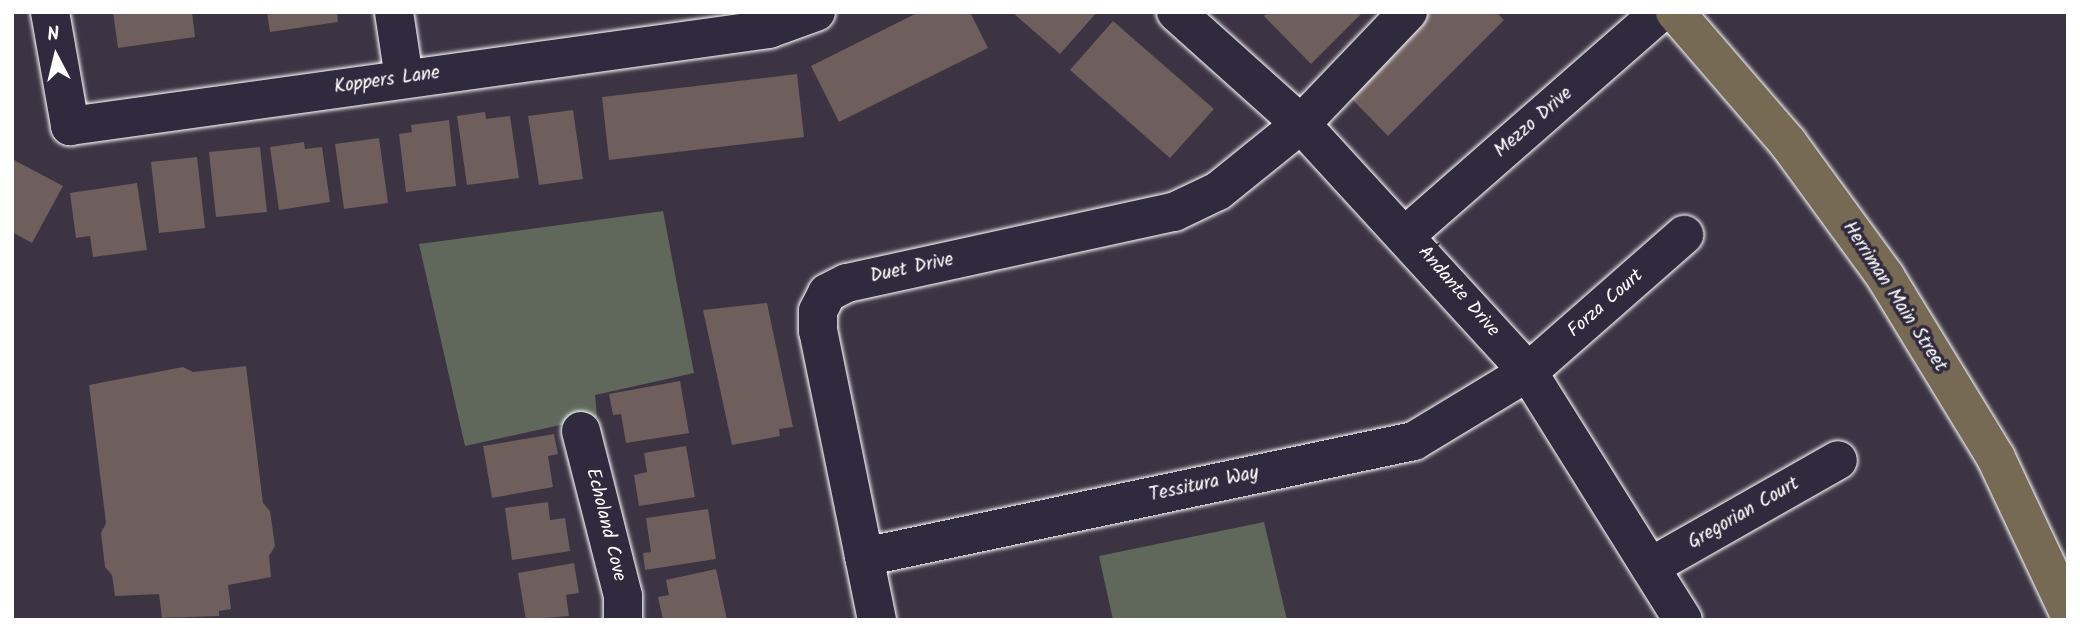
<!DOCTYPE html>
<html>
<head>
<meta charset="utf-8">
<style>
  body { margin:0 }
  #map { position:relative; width:2080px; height:632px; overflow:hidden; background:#3c3443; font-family:Kalam,sans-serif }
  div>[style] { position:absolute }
  .green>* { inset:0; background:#60685c }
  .building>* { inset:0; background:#6e5e5c }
  .roads { filter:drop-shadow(0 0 2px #fff) drop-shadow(0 0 2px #fff) }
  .minor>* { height:38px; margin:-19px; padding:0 19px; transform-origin:19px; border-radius:19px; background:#2f2a3d }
  .major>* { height:38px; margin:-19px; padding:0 19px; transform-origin:19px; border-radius:19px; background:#766a55 }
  span { translate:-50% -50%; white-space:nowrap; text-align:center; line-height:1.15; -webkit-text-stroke:7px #2f2a3d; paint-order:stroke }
  .street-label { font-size:19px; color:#fff }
  .frame { position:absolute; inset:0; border:14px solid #fff; pointer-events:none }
  .north { position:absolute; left:21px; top:21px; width:70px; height:70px; -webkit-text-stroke:5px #2f2a3d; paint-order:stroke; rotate:353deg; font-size:19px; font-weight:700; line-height:28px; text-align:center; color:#fff }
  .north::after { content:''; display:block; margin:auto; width:24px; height:32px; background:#fff; clip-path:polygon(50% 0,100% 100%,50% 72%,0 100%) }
</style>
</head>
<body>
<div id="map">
  <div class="green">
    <i style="clip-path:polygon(663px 211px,694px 373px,595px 395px,597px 417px,465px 446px,419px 244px)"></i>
    <i style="clip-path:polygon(1264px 522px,1287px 620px,1113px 620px,1099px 556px)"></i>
  </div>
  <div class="building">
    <i style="clip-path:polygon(113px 12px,192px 12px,195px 37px,118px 48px)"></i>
    <i style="clip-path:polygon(267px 12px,337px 12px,338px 22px,270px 32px)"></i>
    <i style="clip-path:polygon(919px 12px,970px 12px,988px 48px,839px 122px,811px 66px)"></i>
    <i style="clip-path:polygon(1012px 12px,1097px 12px,1060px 54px)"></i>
    <i style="clip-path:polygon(1268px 12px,1363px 12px,1311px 64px,1264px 16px)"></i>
    <i style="clip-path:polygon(1426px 12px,1496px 12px,1504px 20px,1388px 136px,1345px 92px)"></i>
    <i style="clip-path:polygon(1113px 21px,1214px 109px,1170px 158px,1070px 70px)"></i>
    <i style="clip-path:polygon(797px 74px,804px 137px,609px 160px,602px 97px)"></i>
    <i style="clip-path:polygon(573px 110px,583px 179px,539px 185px,528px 116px)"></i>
    <i style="clip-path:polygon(485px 112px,486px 119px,510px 116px,519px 178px,467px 185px,457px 116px)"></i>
    <i style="clip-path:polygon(449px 120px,456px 186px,406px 192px,399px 134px,412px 132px,411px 125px)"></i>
    <i style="clip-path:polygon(379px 138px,388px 203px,344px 209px,335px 144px)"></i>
    <i style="clip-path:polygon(304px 142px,305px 149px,322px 147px,330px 202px,279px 210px,270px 147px)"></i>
    <i style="clip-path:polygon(260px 147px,267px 212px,216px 217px,209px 152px)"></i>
    <i style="clip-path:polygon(197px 157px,205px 228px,159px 233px,151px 162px)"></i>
    <i style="clip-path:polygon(12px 159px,63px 186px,32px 243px,12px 232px)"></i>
    <i style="clip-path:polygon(137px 183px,147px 250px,93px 257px,90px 236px,76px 238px,70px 193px)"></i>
    <i style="clip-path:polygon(767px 303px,793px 427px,779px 429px,780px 436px,732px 445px,703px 310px)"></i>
    <i style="clip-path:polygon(246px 366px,263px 503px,270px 511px,275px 546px,269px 556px,271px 577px,228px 585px,231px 609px,219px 611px,219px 616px,162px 618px,159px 594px,115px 596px,112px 575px,105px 567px,101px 533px,106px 523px,89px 385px,183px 367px,193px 372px)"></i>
    <i style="clip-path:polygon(680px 381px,689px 433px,626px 443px,621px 414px,613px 415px,609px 394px)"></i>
    <i style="clip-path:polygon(554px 434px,558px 454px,548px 456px,553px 487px,492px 498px,483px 446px)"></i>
    <i style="clip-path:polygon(686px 446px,695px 497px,639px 506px,634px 475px,647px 472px,644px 453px)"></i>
    <i style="clip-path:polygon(548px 502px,550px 520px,565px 518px,570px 551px,512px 560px,505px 508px)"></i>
    <i style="clip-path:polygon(708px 509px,716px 559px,645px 570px,643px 553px,651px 552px,646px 518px)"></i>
    <i style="clip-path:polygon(574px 563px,579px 593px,566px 595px,569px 616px,526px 620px,518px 573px)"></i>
    <i style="clip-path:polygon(716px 569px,727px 620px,663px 620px,658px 597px,669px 595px,666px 580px)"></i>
  </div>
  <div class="roads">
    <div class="minor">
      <i style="left:50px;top:12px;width:116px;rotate:80deg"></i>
      <i style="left:70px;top:126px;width:706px;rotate:-7.9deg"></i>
      <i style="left:769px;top:29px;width:50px;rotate:-19.9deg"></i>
      <i style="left:394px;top:12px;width:67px;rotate:81.4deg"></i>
      <i style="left:1176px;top:12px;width:168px;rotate:41.9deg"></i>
      <i style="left:1301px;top:124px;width:336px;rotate:47.5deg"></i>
      <i style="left:1528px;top:372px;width:292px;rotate:58deg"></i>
      <i style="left:1407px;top:234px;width:337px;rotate:-41.2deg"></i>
      <i style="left:581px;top:431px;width:170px;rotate:75.7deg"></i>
      <i style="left:623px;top:596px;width:24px;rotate:90deg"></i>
      <i style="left:864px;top:557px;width:562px;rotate:-11.91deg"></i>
      <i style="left:1414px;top:441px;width:133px;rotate:-31.2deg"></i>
      <i style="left:1528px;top:372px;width:208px;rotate:-41.3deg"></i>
      <i style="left:1650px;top:567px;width:216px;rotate:-29.6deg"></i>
      <i style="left:877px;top:620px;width:295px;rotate:-101.5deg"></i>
      <i style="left:818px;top:331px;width:20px;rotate:-90deg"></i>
      <i style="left:818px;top:311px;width:20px;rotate:-63deg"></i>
      <i style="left:827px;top:293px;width:22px;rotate:-27deg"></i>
      <i style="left:847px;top:283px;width:335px;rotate:-12.3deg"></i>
      <i style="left:1174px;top:212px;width:49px;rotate:-25.5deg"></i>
      <i style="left:1218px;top:191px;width:107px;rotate:-38.9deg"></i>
      <i style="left:1301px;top:124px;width:155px;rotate:-46.3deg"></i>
    </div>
    <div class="major">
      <i style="left:1675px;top:12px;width:173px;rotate:49.2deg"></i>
      <i style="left:1788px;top:143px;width:165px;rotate:53.9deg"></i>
      <i style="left:1885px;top:276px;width:213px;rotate:58.6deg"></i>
      <i style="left:1996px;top:458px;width:169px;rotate:64.8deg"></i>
    </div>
  </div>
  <div class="street-label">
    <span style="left:387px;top:81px;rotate:-8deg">Koppers Lane</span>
    <span style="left:1534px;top:123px;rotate:-41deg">Mezzo Drive</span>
    <span style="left:912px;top:269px;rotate:-12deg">Duet Drive</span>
    <span style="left:1458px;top:292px;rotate:49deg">Andante Drive</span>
    <span style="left:1894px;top:297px;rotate:57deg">Herriman Main Street</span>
    <span style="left:1606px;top:304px;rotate:-41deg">Forza Court</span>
    <span style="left:1204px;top:485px;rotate:-12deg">Tessitura Way</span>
    <span style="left:1744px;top:514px;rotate:-30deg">Gregorian Court</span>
    <span style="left:605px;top:525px;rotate:76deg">Echoland Cove</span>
  </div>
  <div class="frame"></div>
  <div class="north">N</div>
</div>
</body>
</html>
